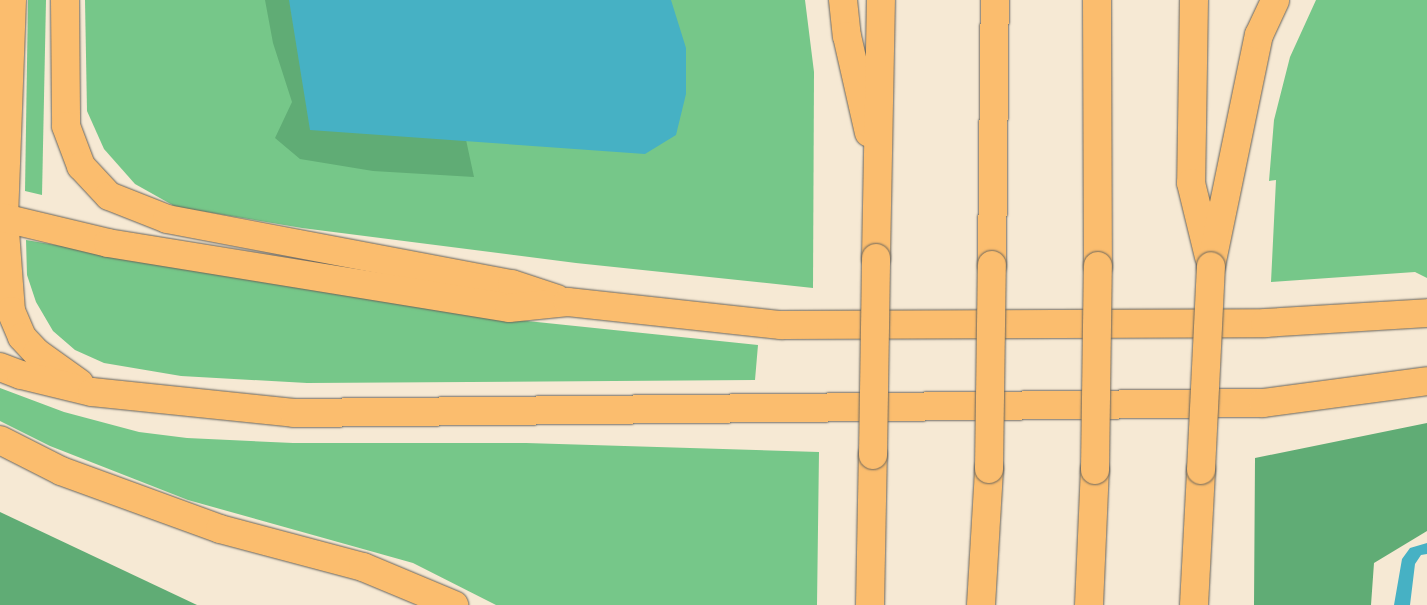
<!DOCTYPE html>
<html>
<head>
<meta charset="utf-8">
<style>
  body { margin:0 }
  #map { position:relative; width:1427px; height:605px; overflow:hidden; background:#f6e9d4; font-family:Itim,sans-serif }
  div>[style] { position:absolute }
  .green>* { inset:0; background:#76c789 }
  .forest>* { inset:0; background:#60ac75 }
  .water>* { inset:0; background:#46b1c4 }
  .roads { filter:drop-shadow(0 0 1px #68645c) drop-shadow(0 0 1px #68645c) }
  .highway>* { height:28px; margin:-14px; padding:0 14px; transform-origin:14px; border-radius:14px; background:#fbbd6e }
  .bridges { filter:drop-shadow(0 0 1px #68645c) drop-shadow(0 0 1px #68645c) }
  .highway-bridge>* { height:28px; margin:-14px; padding:0 14px; transform-origin:14px; border-radius:14px; background:#fbbd6e }
  span { translate:-50% -50%; white-space:nowrap; text-align:center; line-height:1.15; -webkit-text-stroke:5px #fff; paint-order:stroke }
</style>
</head>
<body>
<div id="map">
  <div class="green">
    <i style="clip-path:polygon(28px 0,46px 0,42px 195px,25px 191px)"></i>
    <i style="clip-path:polygon(85px 0,805px 0,814px 72px,813px 288px,576px 263px,302px 228px,176px 207px,135px 184px,104px 149px,87px 111px)"></i>
    <i style="clip-path:polygon(1316px 0,1427px 0,1427px 278px,1415px 272px,1271px 282px,1276px 180px,1269px 181px,1274px 120px,1290px 57px)"></i>
    <i style="clip-path:polygon(26px 240px,479px 316px,758px 345px,755px 380px,307px 383px,181px 376px,104px 363px,75px 350px,53px 331px,36px 302px,27px 275px)"></i>
    <i style="clip-path:polygon(0 388px,64px 412px,139px 432px,187px 438px,293px 443px,526px 443px,819px 452px,817px 605px,496px 605px,413px 563px,188px 500px,50px 446px,0 421px)"></i>
  </div>
  <div class="forest">
    <i style="clip-path:polygon(265px 0,311px 0,465px 135px,474px 177px,373px 171px,300px 159px,275px 138px,292px 102px,273px 43px)"></i>
    <i style="clip-path:polygon(1427px 423px,1427px 531px,1374px 563px,1371px 605px,1254px 605px,1255px 458px)"></i>
    <i style="clip-path:polygon(0 512px,197px 605px,0 605px)"></i>
  </div>
  <div class="water">
    <i style="clip-path:polygon(289px 0,671px 0,686px 48px,686px 94px,676px 135px,645px 154px,310px 130px)"></i>
    <i style="clip-path:polygon(1427px 543px,1427px 554px,1421px 555px,1415px 564px,1410px 605px,1394px 605px,1402px 559px,1410px 548px)"></i>
  </div>
  <div class="roads">
    <div class="highway">
      <i style="left:12px;top:0;width:218px;rotate:92.1deg"></i>
      <i style="left:4px;top:218px;width:93px;rotate:85.7deg"></i>
      <i style="left:11px;top:311px;width:28px;rotate:67deg"></i>
      <i style="left:22px;top:337px;width:22px;rotate:47deg"></i>
      <i style="left:37px;top:353px;width:52px;rotate:35.5deg"></i>
      <i style="left:65px;top:0;width:126px;rotate:89.5deg"></i>
      <i style="left:66px;top:126px;width:43px;rotate:69.4deg"></i>
      <i style="left:81px;top:166px;width:41px;rotate:47deg"></i>
      <i style="left:109px;top:196px;width:62px;rotate:21.6deg"></i>
      <i style="left:167px;top:219px;width:351px;rotate:10.7deg"></i>
      <i style="left:512px;top:284px;width:47px;rotate:18.4deg"></i>
      <i style="left:843px;top:0;width:36px;rotate:84deg"></i>
      <i style="left:847px;top:36px;width:99px;rotate:77.2deg"></i>
      <i style="left:1097px;top:0;width:266px;rotate:89.8deg"></i>
      <i style="left:1194px;top:0;width:183px;rotate:90.9deg"></i>
      <i style="left:1191px;top:183px;width:76px;rotate:76.3deg"></i>
      <i style="left:0;top:217px;width:111px;rotate:13.5deg"></i>
      <i style="left:108px;top:243px;width:406px;rotate:9.2deg"></i>
      <i style="left:509px;top:308px;width:59px;rotate:-5.8deg"></i>
      <i style="left:568px;top:302px;width:214px;rotate:6.2deg"></i>
      <i style="left:781px;top:325px;width:484px;rotate:-0.2deg"></i>
      <i style="left:1265px;top:323px;width:162px;rotate:-3.5deg"></i>
      <i style="left:876px;top:258px;width:258px;rotate:-88.9deg"></i>
      <i style="left:992px;top:265px;width:265px;rotate:-89.4deg"></i>
      <i style="left:1211px;top:266px;width:236px;rotate:-78.3deg"></i>
      <i style="left:1259px;top:35px;width:38px;rotate:-65deg"></i>
      <i style="left:0;top:367px;width:22px;rotate:21deg"></i>
      <i style="left:21px;top:375px;width:73px;rotate:13.5deg"></i>
      <i style="left:92px;top:392px;width:203px;rotate:5.9deg"></i>
      <i style="left:294px;top:413px;width:969px;rotate:-0.59deg"></i>
      <i style="left:1263px;top:403px;width:165px;rotate:-7.6deg"></i>
      <i style="left:0;top:440px;width:68px;rotate:26.9deg"></i>
      <i style="left:61px;top:471px;width:169px;rotate:20deg"></i>
      <i style="left:220px;top:529px;width:148px;rotate:14.9deg"></i>
      <i style="left:363px;top:567px;width:99px;rotate:22.7deg"></i>
      <i style="left:870px;top:605px;width:150px;rotate:-88.9deg"></i>
      <i style="left:981px;top:605px;width:136px;rotate:-86.6deg"></i>
      <i style="left:1089px;top:605px;width:135px;rotate:-87.5deg"></i>
      <i style="left:1194px;top:605px;width:135px;rotate:-87deg"></i>
    </div>
  </div>
  <div class="bridges">
    <div class="highway-bridge">
      <i style="left:873px;top:455px;width:197px;rotate:-89.1deg"></i>
      <i style="left:989px;top:469px;width:204px;rotate:-89.2deg"></i>
      <i style="left:1095px;top:470px;width:204px;rotate:-89.2deg"></i>
      <i style="left:1201px;top:470px;width:204px;rotate:-87.2deg"></i>
    </div>
  </div>
</div>
</body>
</html>
